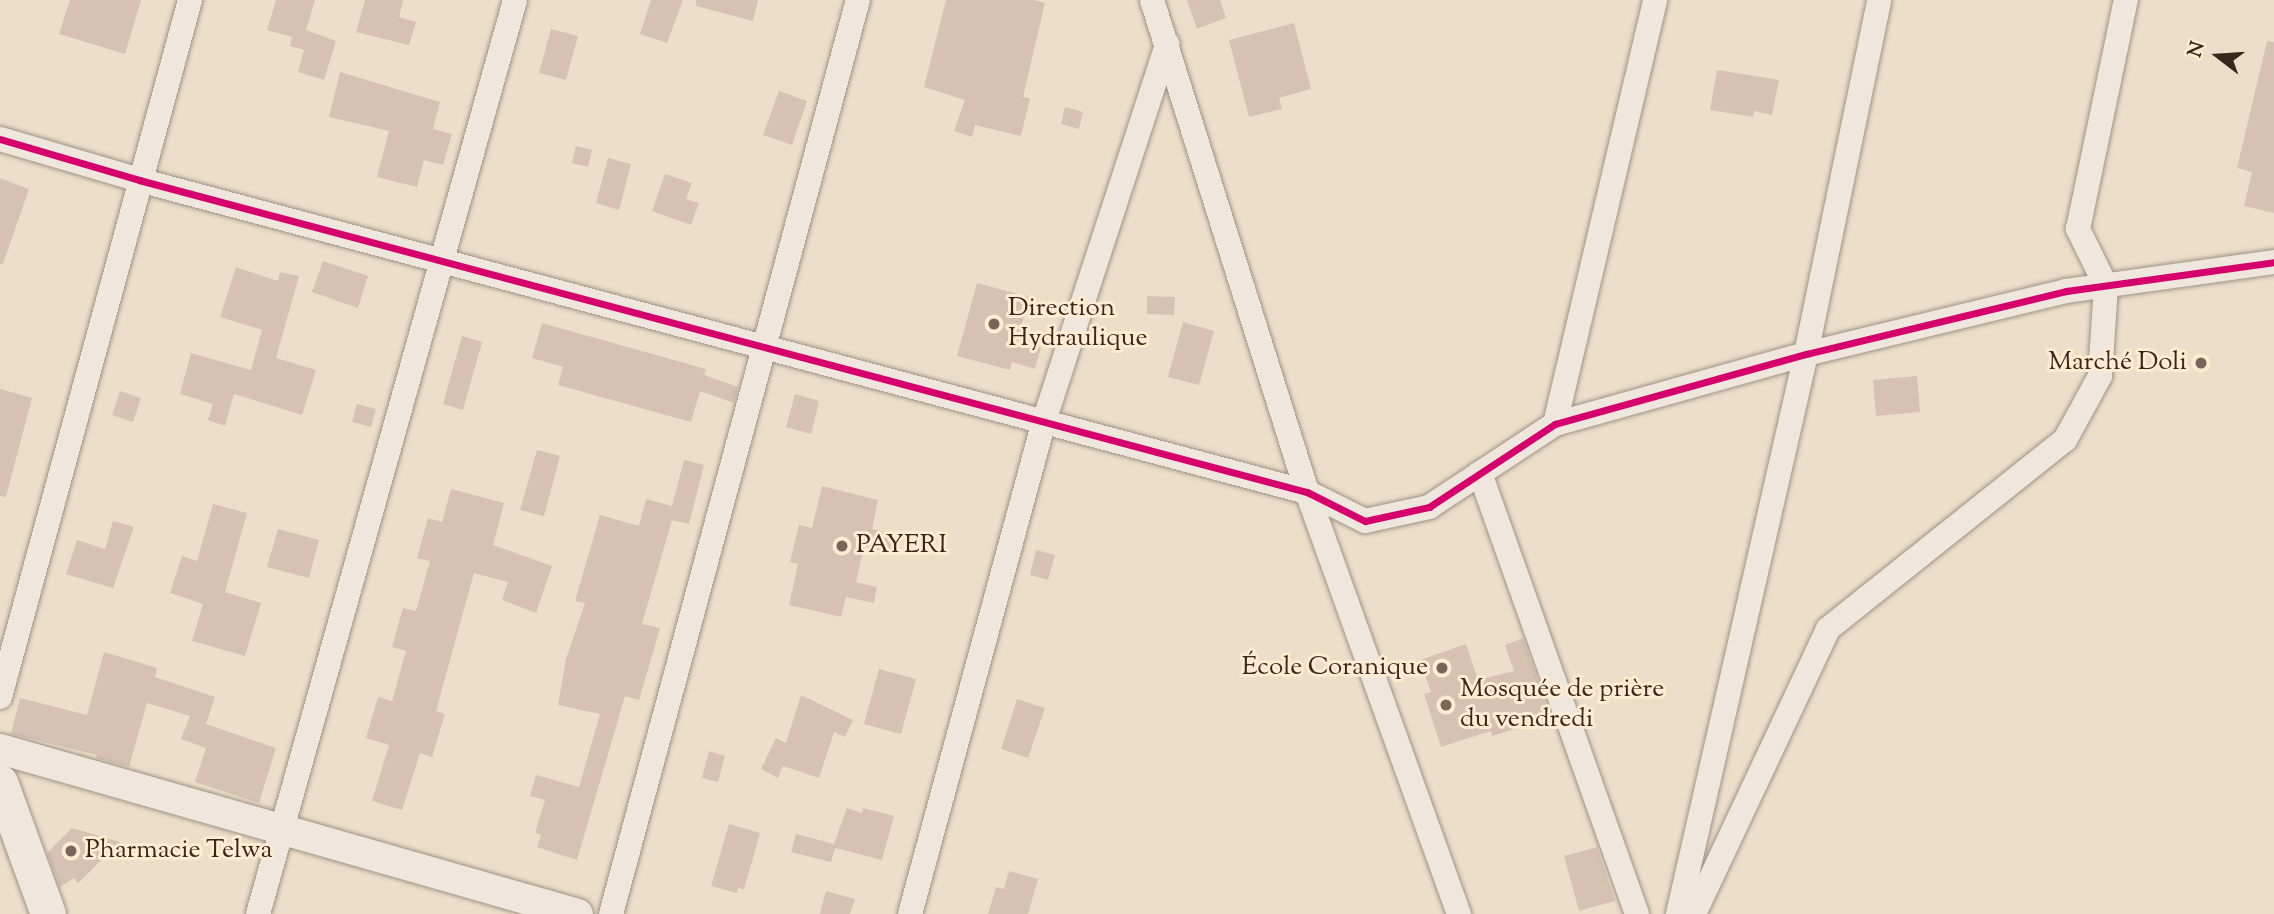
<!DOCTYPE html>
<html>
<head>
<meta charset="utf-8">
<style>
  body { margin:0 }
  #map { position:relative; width:2274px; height:914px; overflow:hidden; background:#eddec9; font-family:"Sorts Mill Goudy",serif }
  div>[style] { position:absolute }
  .building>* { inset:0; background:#d5c2b3 }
  .roads { filter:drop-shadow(0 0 2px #9e9386) drop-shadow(0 0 2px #9e9386) }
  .minor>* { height:24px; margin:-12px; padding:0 12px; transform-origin:12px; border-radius:12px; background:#efe7dd }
  .tertiary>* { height:30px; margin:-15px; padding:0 15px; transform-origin:15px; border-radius:15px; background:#efe7dd }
  .secondary>* { height:35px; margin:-17.5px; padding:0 17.5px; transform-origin:17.5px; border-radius:17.5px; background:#efe7dd }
  .cycleway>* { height:7px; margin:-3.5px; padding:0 3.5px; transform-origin:3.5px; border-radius:3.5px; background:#d6006c }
  .dots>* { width:19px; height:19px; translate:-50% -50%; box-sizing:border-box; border:4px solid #fdecd2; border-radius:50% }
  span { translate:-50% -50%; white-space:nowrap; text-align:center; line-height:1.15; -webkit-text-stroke:6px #fdecd2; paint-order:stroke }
  .poi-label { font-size:26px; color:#39261d }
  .left { translate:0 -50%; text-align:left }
  .right { translate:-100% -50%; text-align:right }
  .north { position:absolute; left:2183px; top:21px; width:70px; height:70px; -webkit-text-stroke:5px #fdecd2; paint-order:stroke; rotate:287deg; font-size:19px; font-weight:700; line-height:28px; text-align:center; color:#39261d }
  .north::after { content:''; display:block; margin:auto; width:24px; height:32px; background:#39261d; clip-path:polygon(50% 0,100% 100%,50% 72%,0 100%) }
</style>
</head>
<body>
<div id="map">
  <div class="building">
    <i style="clip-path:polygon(70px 0,141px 0,125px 54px,59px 34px)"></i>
    <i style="clip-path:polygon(276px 0,315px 0,306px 30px,336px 41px,324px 80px,298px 72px,304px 50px,290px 46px,292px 37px,267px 30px)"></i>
    <i style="clip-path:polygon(365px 0,403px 0,399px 17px,416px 22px,409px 45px,356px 32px)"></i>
    <i style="clip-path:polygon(651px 0,683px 0,667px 43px,640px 34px)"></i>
    <i style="clip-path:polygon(696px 0,758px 0,753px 21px,696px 6px)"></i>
    <i style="clip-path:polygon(946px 0,1034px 0,1045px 3px,1023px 97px,1030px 98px,1021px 136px,975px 125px,972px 137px,954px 131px,965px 100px,924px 87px)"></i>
    <i style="clip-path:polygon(1187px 0,1220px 0,1226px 18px,1197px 29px)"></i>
    <i style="clip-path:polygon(1294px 23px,1311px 89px,1279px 98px,1282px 109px,1249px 117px,1229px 40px)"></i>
    <i style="clip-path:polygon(551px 29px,578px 36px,566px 80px,539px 73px)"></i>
    <i style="clip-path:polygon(2267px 41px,2274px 42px,2274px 213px,2244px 206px,2252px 172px,2237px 168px)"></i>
    <i style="clip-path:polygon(1717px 70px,1779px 80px,1772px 115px,1754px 111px,1753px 117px,1710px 110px)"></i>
    <i style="clip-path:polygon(340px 72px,440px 102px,433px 129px,452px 134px,443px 165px,424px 160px,417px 187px,377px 177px,389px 131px,329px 117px)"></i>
    <i style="clip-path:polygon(779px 91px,807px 101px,792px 145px,763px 135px)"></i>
    <i style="clip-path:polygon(1065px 107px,1083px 112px,1079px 129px,1061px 124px)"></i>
    <i style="clip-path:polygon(576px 146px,592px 150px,588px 167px,572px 163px)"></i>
    <i style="clip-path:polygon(608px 158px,631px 164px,619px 210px,596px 203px)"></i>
    <i style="clip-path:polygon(665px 174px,692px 183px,686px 199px,699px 203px,691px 225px,652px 211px)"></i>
    <i style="clip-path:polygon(0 178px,29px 189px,3px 264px,0 264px)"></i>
    <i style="clip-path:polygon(323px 261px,368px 276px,358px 308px,312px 292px)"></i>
    <i style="clip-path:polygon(236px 267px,278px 281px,280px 272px,299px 276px,276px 358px,316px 370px,302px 415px,234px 394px,225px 426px,208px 420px,213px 404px,180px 394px,191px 353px,251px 370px,262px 330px,220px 317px)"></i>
    <i style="clip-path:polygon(977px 283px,1029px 297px,1017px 342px,1041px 348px,1035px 369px,1012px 362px,1010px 370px,957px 356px)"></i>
    <i style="clip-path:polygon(1147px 296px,1175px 297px,1174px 315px,1147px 314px)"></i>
    <i style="clip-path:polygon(1183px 322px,1214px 331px,1199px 385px,1168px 377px)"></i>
    <i style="clip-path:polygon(542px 323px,706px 369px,704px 375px,738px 387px,734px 403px,700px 391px,691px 422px,558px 385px,563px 367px,532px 358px)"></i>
    <i style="clip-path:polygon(462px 336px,482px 342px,463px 410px,443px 404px)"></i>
    <i style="clip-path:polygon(1917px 376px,1920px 412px,1876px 416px,1873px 380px)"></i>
    <i style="clip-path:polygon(0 389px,32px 398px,6px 497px,0 496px)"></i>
    <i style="clip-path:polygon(120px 391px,141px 398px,133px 422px,112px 415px)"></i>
    <i style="clip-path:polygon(795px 394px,819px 401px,811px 434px,786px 427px)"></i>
    <i style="clip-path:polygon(357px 404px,376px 409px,371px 427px,352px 422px)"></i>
    <i style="clip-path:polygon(537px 450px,560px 456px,544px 516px,520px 510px)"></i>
    <i style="clip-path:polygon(684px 460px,704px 465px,689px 524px,672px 520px,642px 624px,660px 628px,639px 700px,625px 696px,577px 860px,537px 847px,541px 835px,535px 833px,545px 800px,530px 796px,536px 775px,579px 787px,600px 714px,558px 705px,566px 659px,585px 603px,575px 601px,600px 515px,639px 526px,646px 499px,672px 506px)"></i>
    <i style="clip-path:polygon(822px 486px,878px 500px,872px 529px,897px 535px,892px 553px,864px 546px,856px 582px,877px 587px,874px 603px,846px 597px,841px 617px,789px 605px,798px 564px,790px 562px,799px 525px,812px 528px)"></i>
    <i style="clip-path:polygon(451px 489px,504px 503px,493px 545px,552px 566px,536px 613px,502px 600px,508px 582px,474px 573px,436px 711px,445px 714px,432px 757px,420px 753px,402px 810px,372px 801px,389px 745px,366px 738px,378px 697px,392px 701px,406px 651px,392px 647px,403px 608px,416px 611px,430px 561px,417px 558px,428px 518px,442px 522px)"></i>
    <i style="clip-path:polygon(213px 504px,247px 513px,225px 592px,261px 603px,245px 656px,192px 641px,203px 604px,170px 593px,182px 556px,197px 561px)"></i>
    <i style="clip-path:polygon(113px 521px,134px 527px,113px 588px,66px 574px,77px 540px,105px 549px)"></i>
    <i style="clip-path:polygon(278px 529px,319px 540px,309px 578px,267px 567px)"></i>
    <i style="clip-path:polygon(1036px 550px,1055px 555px,1048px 580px,1030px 575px)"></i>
    <i style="clip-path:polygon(1523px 638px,1550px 715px,1515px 729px,1492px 736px,1491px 731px,1441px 747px,1424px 694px,1431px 692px,1420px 660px,1466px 644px,1478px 680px,1514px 671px,1505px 645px)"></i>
    <i style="clip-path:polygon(104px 652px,157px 668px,155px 677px,215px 697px,206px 724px,276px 748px,259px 803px,195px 782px,206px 748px,181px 739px,190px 716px,147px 703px,129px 767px,96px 758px,97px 755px,11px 734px,20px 698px,87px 715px)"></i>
    <i style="clip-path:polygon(879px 669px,916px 679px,901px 734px,864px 724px)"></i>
    <i style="clip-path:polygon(801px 695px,853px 720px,845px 737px,834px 732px,819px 778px,783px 766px,778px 778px,761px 769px,776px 738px,786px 743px)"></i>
    <i style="clip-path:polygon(1017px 699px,1045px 708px,1028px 758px,1001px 749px)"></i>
    <i style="clip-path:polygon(709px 751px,725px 756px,718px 782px,702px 778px)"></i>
    <i style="clip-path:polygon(847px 808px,862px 813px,863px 808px,894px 816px,882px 860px,835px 848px,831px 862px,791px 852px,796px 834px,834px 844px)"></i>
    <i style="clip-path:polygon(729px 824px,760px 833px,744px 889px,738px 888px,737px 893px,711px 886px)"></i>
    <i style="clip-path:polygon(72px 828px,120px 842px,78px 883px,74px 878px,60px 887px,47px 853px)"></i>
    <i style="clip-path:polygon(1597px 847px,1615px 901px,1579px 911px,1564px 856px)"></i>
    <i style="clip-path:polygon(1009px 871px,1038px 879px,1028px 914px,988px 914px,996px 887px,1004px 889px)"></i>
    <i style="clip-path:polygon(826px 891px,855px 899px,850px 914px,820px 914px)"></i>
  </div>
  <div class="roads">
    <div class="minor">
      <i style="left:1152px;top:0;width:516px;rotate:72.51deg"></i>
      <i style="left:1307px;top:492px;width:449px;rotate:70.2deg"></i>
      <i style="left:0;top:139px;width:145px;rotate:16.4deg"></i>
      <i style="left:139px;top:180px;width:1209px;rotate:14.96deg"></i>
      <i style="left:1307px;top:492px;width:65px;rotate:26.6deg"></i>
      <i style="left:1365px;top:521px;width:66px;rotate:-12.3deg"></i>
      <i style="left:1429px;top:507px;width:151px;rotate:-33.4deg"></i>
      <i style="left:1555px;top:424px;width:261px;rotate:-15.6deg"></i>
      <i style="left:1806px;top:354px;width:268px;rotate:-13.6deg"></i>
      <i style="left:2066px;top:291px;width:210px;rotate:-7.9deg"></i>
      <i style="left:1555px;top:424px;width:436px;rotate:-76.7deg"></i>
      <i style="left:1480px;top:473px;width:468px;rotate:70.4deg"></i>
      <i style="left:0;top:697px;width:722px;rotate:-74.75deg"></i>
      <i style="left:258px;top:914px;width:949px;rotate:-74.29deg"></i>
      <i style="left:611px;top:914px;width:947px;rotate:-74.88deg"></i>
      <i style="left:910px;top:914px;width:511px;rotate:-74.79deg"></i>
      <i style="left:1044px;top:421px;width:397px;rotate:-71.9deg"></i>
      <i style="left:1678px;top:914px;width:574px;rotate:-77.12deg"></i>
      <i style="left:1806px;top:354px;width:361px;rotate:-78.3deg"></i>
      <i style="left:1694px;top:914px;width:315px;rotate:-64.8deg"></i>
      <i style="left:1828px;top:629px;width:303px;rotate:-38.6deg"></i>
      <i style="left:2065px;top:440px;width:73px;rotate:-61.3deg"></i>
      <i style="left:2100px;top:376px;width:90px;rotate:-86.2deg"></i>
      <i style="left:2106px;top:286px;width:64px;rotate:-116.2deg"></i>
      <i style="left:2078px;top:229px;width:234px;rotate:-78.2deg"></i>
    </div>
    <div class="tertiary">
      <i style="left:0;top:749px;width:601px;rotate:15.93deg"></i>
    </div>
    <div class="secondary">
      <i style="left:0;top:782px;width:140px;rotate:70deg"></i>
    </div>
  </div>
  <div class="cycleway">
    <i style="left:0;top:139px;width:145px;rotate:16.4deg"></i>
    <i style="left:139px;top:180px;width:1209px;rotate:14.96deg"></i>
    <i style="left:1307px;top:492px;width:65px;rotate:26.6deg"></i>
    <i style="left:1365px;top:521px;width:66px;rotate:-12.3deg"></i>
    <i style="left:1429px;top:507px;width:151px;rotate:-33.4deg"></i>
    <i style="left:1555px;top:424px;width:261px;rotate:-15.6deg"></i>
    <i style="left:1806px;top:354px;width:268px;rotate:-13.6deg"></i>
    <i style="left:2066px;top:291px;width:210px;rotate:-7.9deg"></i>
  </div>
  <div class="dots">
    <i style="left:994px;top:324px;background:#786659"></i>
    <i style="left:2201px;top:363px;background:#786659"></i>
    <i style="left:842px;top:546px;background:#786659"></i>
    <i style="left:1442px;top:668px;background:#786659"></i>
    <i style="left:1446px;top:705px;background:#786659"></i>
    <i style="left:71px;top:851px;background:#786659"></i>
  </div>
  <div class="poi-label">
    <span class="left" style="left:1008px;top:324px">Direction<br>Hydraulique</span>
    <span class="right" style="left:2187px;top:363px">Marché Doli</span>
    <span class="left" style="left:856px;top:546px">PAYERI</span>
    <span class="right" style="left:1428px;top:668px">École Coranique</span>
    <span class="left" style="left:1460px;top:705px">Mosquée de prière<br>du vendredi</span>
    <span class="left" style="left:85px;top:851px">Pharmacie Telwa</span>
  </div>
  <div class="north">N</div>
</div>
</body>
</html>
